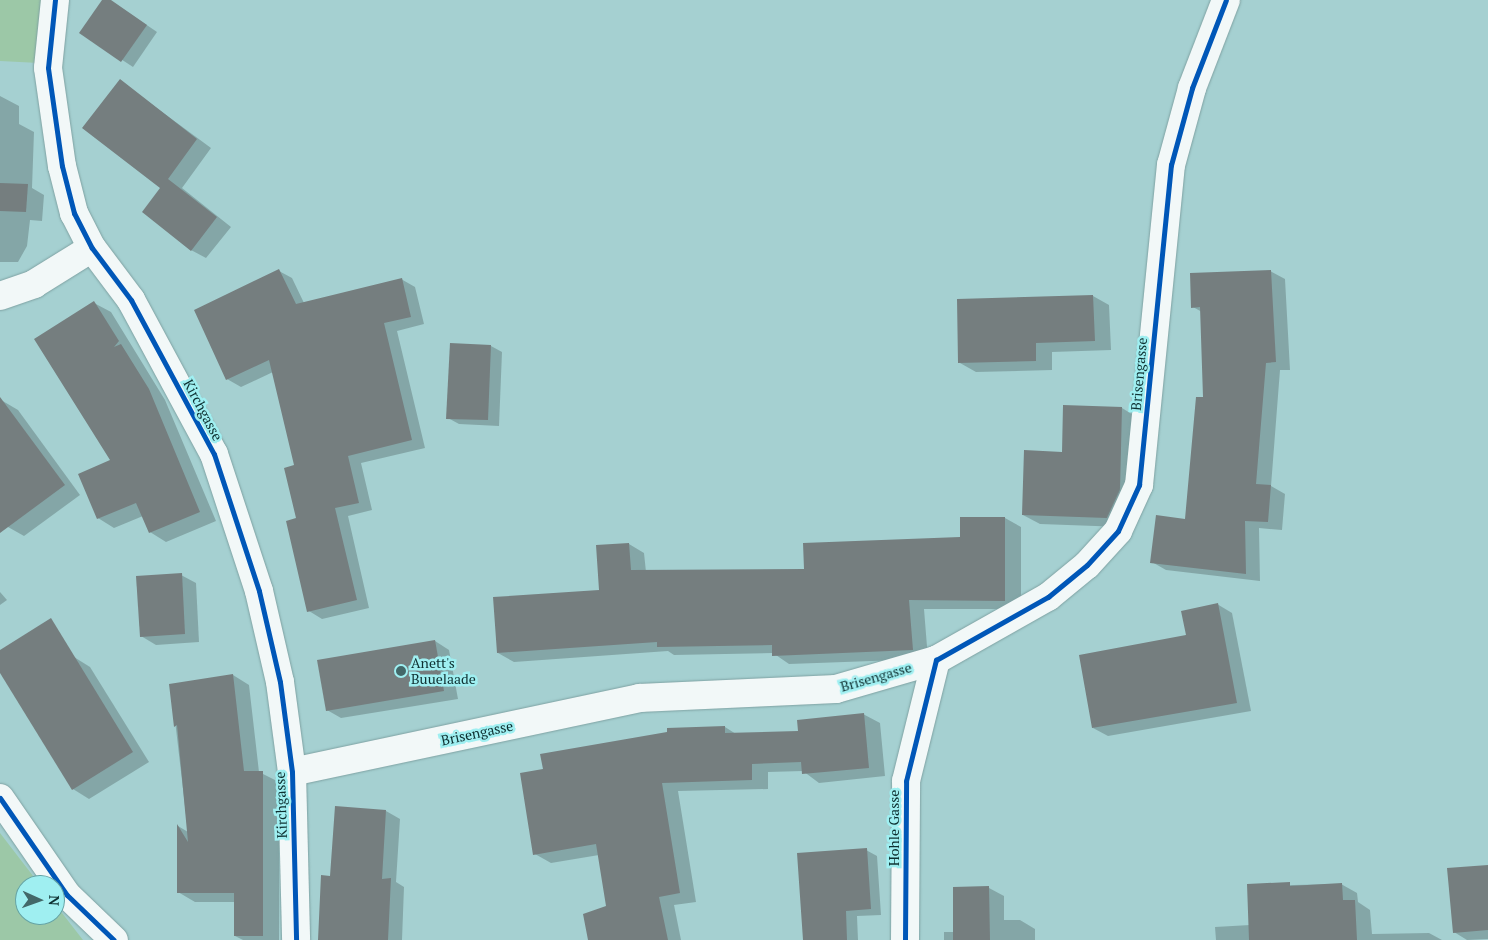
<!DOCTYPE html>
<html>
<head>
<meta charset="utf-8">
<style>
  body { margin:0 }
  #map { position:relative; width:1488px; height:940px; overflow:hidden; background:#a5d0d1; font-family:"PT Serif",serif }
  div>[style] { position:absolute }
  .green>* { inset:0; background:#9cc8a7 }
  .shadow>* { inset:0; background:#0003 }
  .building>* { inset:0; background:#757e7f }
  .roads { filter:drop-shadow(0 0 1px #7ea1a2) drop-shadow(0 0 1px #7ea1a2) }
  .minor>* { height:28px; margin:-14px; padding:0 14px; transform-origin:14px; border-radius:14px; background:#f2f8f8 }
  .cycleway>* { height:5px; margin:-2.5px; padding:0 2.5px; transform-origin:2.5px; border-radius:2.5px; background:#0057b8 }
  .dots>* { width:14px; height:14px; translate:-50% -50%; box-sizing:border-box; border:2px solid #9feff1; border-radius:50% }
  span { translate:-50% -50%; white-space:nowrap; text-align:center; line-height:1.15; -webkit-text-stroke:5px #9feff1; paint-order:stroke }
  .street-label { font-size:14px; color:#0e3031 }
  .poi-label { font-size:14px; color:#0e3031 }
  .left { translate:0 -50%; text-align:left }
  .north { position:absolute; left:15px; top:875px; width:50px; height:50px; box-sizing:border-box; background:#9feff1; border:1px solid #65a3a4; border-radius:50%; rotate:92deg; font-size:14px; font-weight:700; line-height:20px; text-align:center; color:#0e3031 }
  .north::after { content:''; display:block; margin:auto; width:18px; height:22px; background:#436869; clip-path:polygon(50% 0,100% 100%,50% 72%,0 100%) }
</style>
</head>
<body>
<div id="map">
  <div class="green">
    <i style="clip-path:polygon(0 0,46px 0,39px 63px,0 61px)"></i>
    <i style="clip-path:polygon(0 833px,40px 885px,25px 885px,25px 915px,55px 915px,55px 904px,83px 940px,0 940px)"></i>
  </div>
  <div class="shadow">
    <i style="clip-path:polygon(104px 0,116px 4px,157px 32px,133px 67px,81px 33px)"></i>
    <i style="clip-path:polygon(120px 81px,211px 148px,182px 188px,231px 227px,206px 258px,191px 250px,161px 188px)"></i>
    <i style="clip-path:polygon(0 96px,19px 106px,19px 124px,34px 132px,32px 188px,44px 195px,42px 221px,30px 220px,27px 246px,18px 262px,0 262px)"></i>
    <i style="clip-path:polygon(279px 271px,292px 278px,304px 303px,401px 279px,415px 287px,424px 324px,397px 331px,425px 448px,361px 463px,372px 510px,348px 516px,369px 608px,322px 619px,309px 611px,297px 519px,295px 466px,273px 372px,241px 387px,227px 379px)"></i>
    <i style="clip-path:polygon(1270px 271px,1285px 279px,1290px 370px,1280px 370px,1271px 486px,1285px 494px,1282px 530px,1259px 528px,1260px 581px,1166px 570px,1152px 562px,1186px 520px,1204px 399px,1202px 312px,1193px 307px)"></i>
    <i style="clip-path:polygon(1093px 296px,1109px 305px,1111px 350px,1052px 352px,1052px 370px,976px 372px,960px 363px)"></i>
    <i style="clip-path:polygon(94px 303px,111px 312px,165px 400px,216px 521px,166px 542px,150px 532px,143px 516px,114px 528px,98px 518px,112px 460px)"></i>
    <i style="clip-path:polygon(491px 346px,502px 352px,499px 426px,459px 424px,448px 418px)"></i>
    <i style="clip-path:polygon(1px 400px,18px 410px,80px 495px,24px 536px,8px 527px,0 516px)"></i>
    <i style="clip-path:polygon(1122px 408px,1138px 418px,1123px 527px,1040px 524px,1023px 515px,1063px 453px)"></i>
    <i style="clip-path:polygon(961px 518px,1005px 518px,1021px 527px,1021px 609px,924px 609px,928px 659px,789px 664px,773px 653px,674px 655px,668px 651px,514px 662px,498px 653px,600px 591px,629px 544px,644px 553px,646px 572px,805px 570px,961px 539px)"></i>
    <i style="clip-path:polygon(181px 575px,196px 583px,199px 642px,156px 645px,141px 636px)"></i>
    <i style="clip-path:polygon(0 592px,7px 600px,0 605px)"></i>
    <i style="clip-path:polygon(1217px 604px,1232px 613px,1251px 711px,1108px 736px,1093px 728px)"></i>
    <i style="clip-path:polygon(435px 641px,449px 650px,458px 699px,341px 718px,327px 710px)"></i>
    <i style="clip-path:polygon(0 651px,74px 657px,90px 667px,149px 762px,89px 799px,73px 789px,0 671px)"></i>
    <i style="clip-path:polygon(233px 675px,249px 685px,259px 772px,279px 782px,279px 940px,243px 940px,235px 936px,235px 902px,195px 902px,178px 892px,178px 826px,188px 832px,171px 686px)"></i>
    <i style="clip-path:polygon(863px 714px,880px 723px,885px 776px,819px 783px,803px 771px,768px 772px,768px 789px,678px 791px,696px 902px,674px 905px,681px 940px,590px 940px,608px 906px,599px 855px,551px 863px,535px 854px,725px 727px,736px 734px,799px 732px)"></i>
    <i style="clip-path:polygon(386px 811px,400px 819px,396px 882px,404px 887px,402px 940px,319px 940px,331px 877px)"></i>
    <i style="clip-path:polygon(866px 850px,877px 856px,881px 915px,857px 916px,858px 940px,804px 940px)"></i>
    <i style="clip-path:polygon(1488px 866px,1488px 939px,1467px 940px,1454px 932px)"></i>
    <i style="clip-path:polygon(1341px 884px,1357px 893px,1358px 902px,1370px 910px,1372px 934px,1429px 933px,1442px 940px,1216px 940px,1215px 927px,1250px 925px,1248px 886px)"></i>
    <i style="clip-path:polygon(989px 888px,1004px 896px,1004px 920px,1020px 920px,1035px 929px,1035px 940px,944px 940px,944px 932px,955px 932px)"></i>
  </div>
  <div class="building">
    <i style="clip-path:polygon(102px 0,111px 0,147px 25px,121px 62px,79px 33px)"></i>
    <i style="clip-path:polygon(120px 79px,197px 139px,168px 179px,217px 217px,191px 251px,142px 212px,160px 188px,82px 128px)"></i>
    <i style="clip-path:polygon(0 183px,28px 184px,26px 212px,0 211px)"></i>
    <i style="clip-path:polygon(279px 269px,296px 304px,402px 278px,411px 317px,384px 323px,412px 440px,348px 456px,359px 503px,335px 508px,357px 600px,307px 612px,286px 521px,296px 518px,284px 468px,294px 465px,269px 360px,226px 380px,194px 310px)"></i>
    <i style="clip-path:polygon(1271px 270px,1276px 362px,1266px 363px,1256px 484px,1271px 485px,1268px 522px,1245px 521px,1246px 574px,1150px 563px,1156px 515px,1185px 519px,1196px 397px,1203px 397px,1200px 307px,1191px 308px,1190px 273px)"></i>
    <i style="clip-path:polygon(1093px 295px,1095px 341px,1036px 343px,1036px 361px,958px 363px,957px 299px)"></i>
    <i style="clip-path:polygon(94px 301px,119px 341px,114px 347px,121px 344px,149px 389px,200px 512px,149px 533px,136px 503px,97px 519px,78px 474px,110px 460px,34px 339px)"></i>
    <i style="clip-path:polygon(450px 343px,491px 345px,488px 420px,446px 419px)"></i>
    <i style="clip-path:polygon(0 397px,65px 485px,0 533px)"></i>
    <i style="clip-path:polygon(1063px 405px,1122px 407px,1120px 490px,1107px 518px,1022px 515px,1024px 450px,1062px 452px)"></i>
    <i style="clip-path:polygon(960px 517px,1005px 517px,1005px 601px,909px 600px,913px 650px,772px 656px,772px 645px,657px 647px,657px 642px,497px 653px,493px 597px,599px 590px,596px 545px,629px 543px,631px 570px,804px 569px,803px 543px,960px 537px)"></i>
    <i style="clip-path:polygon(182px 573px,185px 634px,140px 637px,136px 576px)"></i>
    <i style="clip-path:polygon(1218px 603px,1237px 703px,1092px 728px,1079px 655px,1186px 635px,1181px 611px)"></i>
    <i style="clip-path:polygon(51px 618px,133px 752px,72px 790px,0 673px,0 650px)"></i>
    <i style="clip-path:polygon(435px 640px,444px 691px,326px 711px,317px 660px)"></i>
    <i style="clip-path:polygon(233px 674px,244px 771px,263px 771px,263px 936px,234px 936px,234px 893px,177px 893px,177px 824px,188px 842px,177px 725px,174px 727px,169px 684px)"></i>
    <i style="clip-path:polygon(864px 713px,869px 768px,802px 774px,801px 762px,752px 764px,752px 780px,662px 783px,680px 893px,659px 897px,668px 940px,588px 940px,583px 914px,606px 906px,596px 844px,533px 855px,520px 773px,543px 769px,540px 754px,667px 732px,667px 728px,725px 726px,725px 733px,798px 731px,797px 720px)"></i>
    <i style="clip-path:polygon(335px 806px,386px 810px,382px 879px,391px 878px,388px 940px,318px 940px,321px 875px,330px 876px)"></i>
    <i style="clip-path:polygon(867px 848px,871px 909px,846px 911px,847px 940px,803px 940px,797px 853px)"></i>
    <i style="clip-path:polygon(1488px 865px,1488px 930px,1453px 933px,1447px 868px)"></i>
    <i style="clip-path:polygon(1290px 882px,1290px 886px,1342px 883px,1343px 900px,1355px 900px,1357px 940px,1249px 940px,1247px 884px)"></i>
    <i style="clip-path:polygon(989px 886px,990px 940px,953px 940px,953px 887px)"></i>
  </div>
  <div class="roads">
    <div class="minor">
      <i style="left:55px;top:0;width:68px;rotate:95.9deg"></i>
      <i style="left:48px;top:68px;width:99px;rotate:81.9deg"></i>
      <i style="left:62px;top:166px;width:49px;rotate:75.7deg"></i>
      <i style="left:74px;top:213px;width:39px;rotate:63deg"></i>
      <i style="left:92px;top:248px;width:65px;rotate:53.1deg"></i>
      <i style="left:131px;top:300px;width:175px;rotate:61.7deg"></i>
      <i style="left:214px;top:454px;width:144px;rotate:71.8deg"></i>
      <i style="left:259px;top:591px;width:93px;rotate:77deg"></i>
      <i style="left:280px;top:682px;width:91px;rotate:82.4deg"></i>
      <i style="left:292px;top:772px;width:168px;rotate:88.6deg"></i>
      <i style="left:0;top:296px;width:36px;rotate:-19deg"></i>
      <i style="left:34px;top:284px;width:68px;rotate:-31.8deg"></i>
      <i style="left:292px;top:772px;width:355px;rotate:-12deg"></i>
      <i style="left:639px;top:698px;width:197px;rotate:-2.6deg"></i>
      <i style="left:836px;top:689px;width:104px;rotate:-16.2deg"></i>
      <i style="left:936px;top:660px;width:129px;rotate:-29.4deg"></i>
      <i style="left:1048px;top:597px;width:50px;rotate:-39.4deg"></i>
      <i style="left:1087px;top:565px;width:46px;rotate:-47.6deg"></i>
      <i style="left:1118px;top:531px;width:51px;rotate:-65.5deg"></i>
      <i style="left:1139px;top:485px;width:322px;rotate:-84.3deg"></i>
      <i style="left:1171px;top:165px;width:80px;rotate:-74.7deg"></i>
      <i style="left:1192px;top:88px;width:94px;rotate:-68.9deg"></i>
      <i style="left:0;top:798px;width:118px;rotate:55.4deg"></i>
      <i style="left:67px;top:895px;width:65px;rotate:43.8deg"></i>
      <i style="left:905px;top:940px;width:159px;rotate:-89.6deg"></i>
      <i style="left:906px;top:781px;width:125px;rotate:-76.1deg"></i>
    </div>
  </div>
  <div class="cycleway">
    <i style="left:55px;top:0;width:68px;rotate:95.9deg"></i>
    <i style="left:48px;top:68px;width:99px;rotate:81.9deg"></i>
    <i style="left:62px;top:166px;width:49px;rotate:75.7deg"></i>
    <i style="left:74px;top:213px;width:39px;rotate:63deg"></i>
    <i style="left:92px;top:248px;width:65px;rotate:53.1deg"></i>
    <i style="left:131px;top:300px;width:175px;rotate:61.7deg"></i>
    <i style="left:214px;top:454px;width:144px;rotate:71.8deg"></i>
    <i style="left:259px;top:591px;width:93px;rotate:77deg"></i>
    <i style="left:280px;top:682px;width:91px;rotate:82.4deg"></i>
    <i style="left:292px;top:772px;width:168px;rotate:88.6deg"></i>
    <i style="left:0;top:798px;width:118px;rotate:55.4deg"></i>
    <i style="left:67px;top:895px;width:65px;rotate:43.8deg"></i>
    <i style="left:905px;top:940px;width:159px;rotate:-89.6deg"></i>
    <i style="left:906px;top:781px;width:125px;rotate:-76.1deg"></i>
    <i style="left:936px;top:660px;width:129px;rotate:-29.4deg"></i>
    <i style="left:1048px;top:597px;width:50px;rotate:-39.4deg"></i>
    <i style="left:1087px;top:565px;width:46px;rotate:-47.6deg"></i>
    <i style="left:1118px;top:531px;width:51px;rotate:-65.5deg"></i>
    <i style="left:1139px;top:485px;width:322px;rotate:-84.3deg"></i>
    <i style="left:1171px;top:165px;width:80px;rotate:-74.7deg"></i>
    <i style="left:1192px;top:88px;width:94px;rotate:-68.9deg"></i>
  </div>
  <div class="dots">
    <i style="left:401px;top:671px;background:#436869"></i>
  </div>
  <div class="street-label">
    <span style="left:1139px;top:374px;rotate:-85deg">Brisengasse</span>
    <span style="left:203px;top:410px;rotate:62deg">Kirchgasse</span>
    <span style="left:876px;top:677px;rotate:-16deg">Brisengasse</span>
    <span style="left:477px;top:733px;rotate:-12deg">Brisengasse</span>
    <span style="left:281px;top:805px;rotate:-92deg">Kirchgasse</span>
    <span style="left:894px;top:828px;rotate:-90deg">Hohle Gasse</span>
  </div>
  <div class="poi-label">
    <span class="left" style="left:411px;top:671px">Anett's<br>Buuelaade</span>
  </div>
  <div class="north">N</div>
</div>
</body>
</html>
